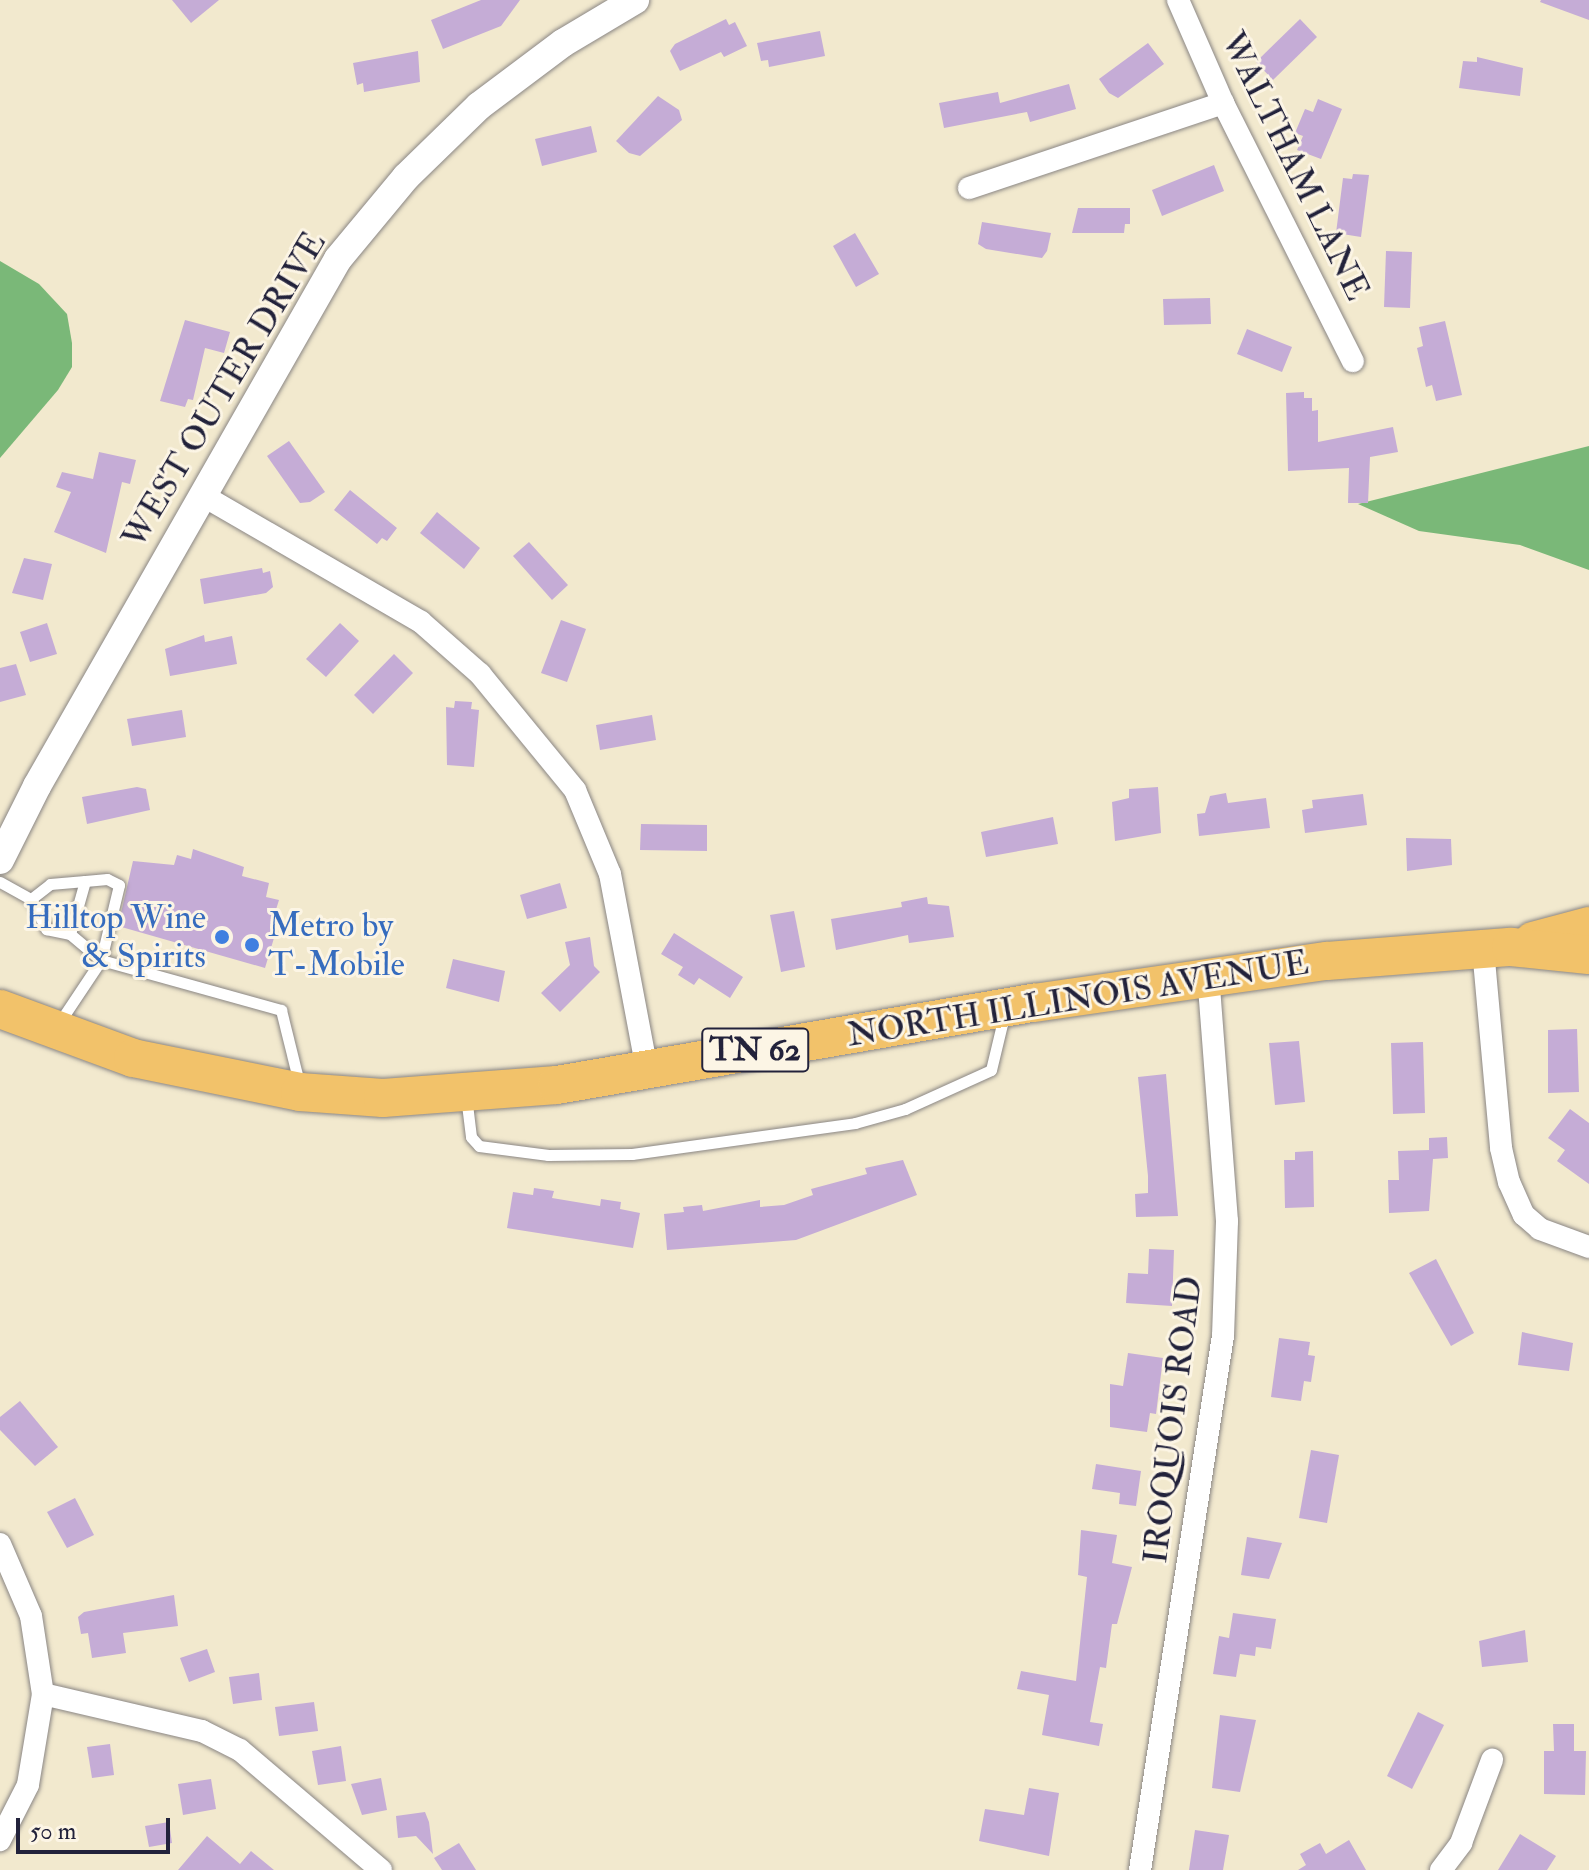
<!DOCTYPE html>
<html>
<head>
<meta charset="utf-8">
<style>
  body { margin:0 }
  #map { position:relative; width:1589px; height:1870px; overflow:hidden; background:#f2e9ce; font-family:"IM FELL Double Pica",serif }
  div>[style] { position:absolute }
  .forest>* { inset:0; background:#7ab878 }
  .building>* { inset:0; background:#c5acd6 }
  .roads { filter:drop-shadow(0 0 2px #8a8684) drop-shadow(0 0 2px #8a8684) }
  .service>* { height:11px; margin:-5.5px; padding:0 5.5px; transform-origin:5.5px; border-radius:5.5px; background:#fff }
  .minor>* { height:22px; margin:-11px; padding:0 11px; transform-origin:11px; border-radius:11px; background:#fff }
  .tertiary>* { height:28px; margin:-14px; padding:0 14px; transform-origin:14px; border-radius:14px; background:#fff }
  .trunk>* { height:38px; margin:-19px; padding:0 19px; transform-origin:19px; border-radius:19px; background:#f2c26a }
  .dots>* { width:22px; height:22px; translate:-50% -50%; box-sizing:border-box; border:4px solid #fcf5e5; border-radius:50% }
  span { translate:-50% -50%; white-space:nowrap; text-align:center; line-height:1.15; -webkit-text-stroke:6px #fcf5e5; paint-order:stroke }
  .shield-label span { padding:2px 6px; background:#fcf5e5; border:2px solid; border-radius:6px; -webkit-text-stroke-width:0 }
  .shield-label { font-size:32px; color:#22223b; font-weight:700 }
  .street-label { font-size:34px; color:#22223b }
  .shop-label { font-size:34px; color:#366cbe }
  .right { translate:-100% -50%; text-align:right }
  .left { translate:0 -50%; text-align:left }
  .scale { position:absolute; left:16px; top:1818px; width:154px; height:36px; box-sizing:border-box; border:4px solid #22223b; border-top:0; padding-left:10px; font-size:24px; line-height:28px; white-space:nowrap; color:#22223b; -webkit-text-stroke:6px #fcf5e5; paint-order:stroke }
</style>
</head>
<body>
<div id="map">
  <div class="forest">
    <i style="clip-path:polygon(0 261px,39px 284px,67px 314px,72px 343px,72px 367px,58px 390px,0 458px)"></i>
    <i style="clip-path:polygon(1589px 446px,1589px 570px,1520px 545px,1419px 531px,1358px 504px)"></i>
  </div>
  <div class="building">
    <i style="clip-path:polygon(172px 0,219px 0,191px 23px)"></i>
    <i style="clip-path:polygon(481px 0,520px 0,501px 26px,443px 49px,431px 20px)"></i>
    <i style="clip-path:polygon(1541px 0,1589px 0,1589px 20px,1540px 2px)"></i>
    <i style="clip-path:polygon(726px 19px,729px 25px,735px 22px,747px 46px,724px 57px,721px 52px,680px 71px,670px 51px,675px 44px)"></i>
    <i style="clip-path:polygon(1300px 19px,1317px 37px,1273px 80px,1256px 62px)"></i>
    <i style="clip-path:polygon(820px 31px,825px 56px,769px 67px,768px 60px,761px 61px,757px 43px)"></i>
    <i style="clip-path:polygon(1148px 43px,1164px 64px,1118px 98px,1109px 93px,1099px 79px)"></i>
    <i style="clip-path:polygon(418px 51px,420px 82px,364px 92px,363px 83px,357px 85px,353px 63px)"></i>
    <i style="clip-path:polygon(1477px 57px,1523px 68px,1520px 96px,1459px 88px,1463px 61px,1477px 62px)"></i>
    <i style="clip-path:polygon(1069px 84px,1076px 109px,1030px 122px,1027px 112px,944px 128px,939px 103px,998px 92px,1000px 103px)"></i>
    <i style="clip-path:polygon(658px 96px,679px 110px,682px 120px,640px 156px,629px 153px,616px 141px)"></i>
    <i style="clip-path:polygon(1318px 99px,1342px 109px,1321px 159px,1297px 150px,1303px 136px,1295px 133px,1305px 109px,1313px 112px)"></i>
    <i style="clip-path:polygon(591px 126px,597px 152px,542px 166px,535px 139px)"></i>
    <i style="clip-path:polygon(1214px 165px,1224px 191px,1162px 216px,1152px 190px)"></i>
    <i style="clip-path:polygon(1353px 174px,1369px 175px,1361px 237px,1336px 233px,1343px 178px,1352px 179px)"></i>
    <i style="clip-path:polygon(1078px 208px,1130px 208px,1130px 224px,1125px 224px,1124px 233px,1072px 233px)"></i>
    <i style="clip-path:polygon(982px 222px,1051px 233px,1047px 251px,1042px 258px,986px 249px,978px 244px)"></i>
    <i style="clip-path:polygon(855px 233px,879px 274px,856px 287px,833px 246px)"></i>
    <i style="clip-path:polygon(1386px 251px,1412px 252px,1410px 308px,1384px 307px)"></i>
    <i style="clip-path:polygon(1210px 298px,1211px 324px,1164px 325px,1163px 299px)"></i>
    <i style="clip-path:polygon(185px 320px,230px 332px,224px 353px,205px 348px,193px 400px,188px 399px,185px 407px,160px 401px)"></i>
    <i style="clip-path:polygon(1445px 321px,1462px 395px,1436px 401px,1432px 385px,1426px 387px,1417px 348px,1423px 346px,1419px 327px)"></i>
    <i style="clip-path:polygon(1247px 329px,1292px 347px,1282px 372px,1237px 354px)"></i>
    <i style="clip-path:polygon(1304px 392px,1304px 398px,1312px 398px,1312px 411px,1318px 410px,1318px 442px,1393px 427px,1398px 452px,1370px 457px,1368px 503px,1348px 503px,1349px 468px,1288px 471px,1286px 393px)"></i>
    <i style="clip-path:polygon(289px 441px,325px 492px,310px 502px,300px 503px,267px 456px)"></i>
    <i style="clip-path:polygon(99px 452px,136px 460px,130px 484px,122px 482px,106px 553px,54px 532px,71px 492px,56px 487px,62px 472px,93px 479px)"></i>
    <i style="clip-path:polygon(350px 490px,397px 528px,387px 541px,382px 538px,377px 544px,334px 510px)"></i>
    <i style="clip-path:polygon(437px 512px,480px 548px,464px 569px,420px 533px)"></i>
    <i style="clip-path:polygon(529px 542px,568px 585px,552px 600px,513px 556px)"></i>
    <i style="clip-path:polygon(24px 558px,52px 564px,43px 600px,12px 593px)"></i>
    <i style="clip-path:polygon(262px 568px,263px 573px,270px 571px,273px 587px,266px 593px,204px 604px,200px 579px)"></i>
    <i style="clip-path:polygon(561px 620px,586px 629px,567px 682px,541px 673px)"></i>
    <i style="clip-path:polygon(47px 623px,57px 654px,30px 662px,20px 632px)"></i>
    <i style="clip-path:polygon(340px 623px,359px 641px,326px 677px,306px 659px)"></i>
    <i style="clip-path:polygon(204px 635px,205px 642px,232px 636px,237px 664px,170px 676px,165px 649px)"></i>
    <i style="clip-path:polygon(394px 654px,413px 673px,373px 714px,354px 695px)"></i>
    <i style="clip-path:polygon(16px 664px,26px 695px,0 702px,0 668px)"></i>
    <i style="clip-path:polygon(455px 701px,472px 702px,471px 709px,479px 710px,474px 767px,447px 765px,446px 707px,454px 708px)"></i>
    <i style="clip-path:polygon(182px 710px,186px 737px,132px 746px,127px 719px)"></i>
    <i style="clip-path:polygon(652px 715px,656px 740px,600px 750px,596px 725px)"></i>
    <i style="clip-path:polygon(137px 787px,146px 789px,150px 810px,87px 824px,82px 797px)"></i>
    <i style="clip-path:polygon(1158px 787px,1161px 833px,1115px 841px,1112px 802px,1129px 798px,1129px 789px)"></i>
    <i style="clip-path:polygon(1226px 793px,1228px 803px,1266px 798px,1270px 828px,1199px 836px,1197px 814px,1205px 813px,1210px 796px)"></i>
    <i style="clip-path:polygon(1363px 794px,1367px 825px,1305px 833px,1302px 810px,1313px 808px,1312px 800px)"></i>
    <i style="clip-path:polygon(1053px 817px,1058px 844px,986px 857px,981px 832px)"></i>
    <i style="clip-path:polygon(641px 824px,707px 825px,707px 851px,640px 850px)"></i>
    <i style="clip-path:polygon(1406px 838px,1451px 839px,1452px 865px,1407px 871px)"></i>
    <i style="clip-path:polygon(193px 849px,244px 867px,242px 876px,269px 883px,266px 897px,279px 900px,274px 916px,280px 918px,265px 968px,118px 926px,133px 861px,174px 865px,177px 855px,191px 859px)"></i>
    <i style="clip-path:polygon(560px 883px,567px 908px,527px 919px,520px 895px)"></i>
    <i style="clip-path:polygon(927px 897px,928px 904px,949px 906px,954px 937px,909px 943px,908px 935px,836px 950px,831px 919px,902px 907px,901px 902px)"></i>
    <i style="clip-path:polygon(794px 911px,805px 967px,781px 972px,770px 915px)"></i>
    <i style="clip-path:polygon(674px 933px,743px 977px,730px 998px,699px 978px,694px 985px,678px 975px,683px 967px,661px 954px)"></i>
    <i style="clip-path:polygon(590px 937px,594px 966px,600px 972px,560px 1012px,541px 993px,570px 965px,565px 942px)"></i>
    <i style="clip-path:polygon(453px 959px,505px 971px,499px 1002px,446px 988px)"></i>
    <i style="clip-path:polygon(1577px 1029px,1579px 1092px,1548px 1093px,1548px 1030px)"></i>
    <i style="clip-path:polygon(1299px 1041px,1305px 1102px,1275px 1105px,1269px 1043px)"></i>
    <i style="clip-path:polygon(1423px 1042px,1425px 1113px,1393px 1114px,1391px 1043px)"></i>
    <i style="clip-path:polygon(1166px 1074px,1178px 1216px,1136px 1217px,1135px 1194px,1148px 1193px,1148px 1176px,1138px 1077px)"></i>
    <i style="clip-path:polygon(1570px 1109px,1589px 1123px,1589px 1184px,1557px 1161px,1565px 1150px,1548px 1138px)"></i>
    <i style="clip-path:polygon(1447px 1137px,1448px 1158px,1433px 1159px,1429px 1211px,1389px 1213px,1388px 1180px,1399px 1180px,1398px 1151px,1429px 1150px,1429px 1138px)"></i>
    <i style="clip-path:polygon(1313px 1151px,1314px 1207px,1285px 1208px,1284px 1160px,1295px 1160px,1295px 1152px)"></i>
    <i style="clip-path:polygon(903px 1160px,917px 1195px,796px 1240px,667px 1250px,664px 1214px,684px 1212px,683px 1207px,702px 1205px,703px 1211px,760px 1200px,760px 1207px,784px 1205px,813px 1195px,811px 1189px,867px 1174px,865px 1168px)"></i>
    <i style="clip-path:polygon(534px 1188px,554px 1191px,552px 1198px,600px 1206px,601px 1199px,621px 1202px,620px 1209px,640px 1213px,633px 1248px,507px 1228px,513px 1192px,533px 1195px)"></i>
    <i style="clip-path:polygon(1149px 1249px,1174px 1250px,1172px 1306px,1126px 1303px,1128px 1273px,1148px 1274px)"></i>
    <i style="clip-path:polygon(1436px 1259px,1474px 1333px,1451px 1346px,1409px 1273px)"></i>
    <i style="clip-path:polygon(1522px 1332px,1573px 1343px,1569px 1371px,1518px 1365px)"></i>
    <i style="clip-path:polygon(1279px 1338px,1310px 1342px,1308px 1355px,1315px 1356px,1311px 1382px,1304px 1381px,1301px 1401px,1271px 1397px)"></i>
    <i style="clip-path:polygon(1128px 1353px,1163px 1358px,1156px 1414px,1150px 1413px,1147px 1432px,1110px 1427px,1110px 1384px,1123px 1386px)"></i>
    <i style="clip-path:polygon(20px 1401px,58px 1447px,35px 1466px,0 1430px,0 1417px)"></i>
    <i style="clip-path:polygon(1311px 1450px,1339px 1455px,1327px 1523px,1299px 1518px)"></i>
    <i style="clip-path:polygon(1096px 1464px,1141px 1471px,1136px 1506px,1119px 1504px,1120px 1493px,1092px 1489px)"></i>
    <i style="clip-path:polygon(75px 1498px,94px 1535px,67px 1548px,47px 1512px)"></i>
    <i style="clip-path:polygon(1081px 1530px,1117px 1535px,1112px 1563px,1132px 1567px,1117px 1624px,1112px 1624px,1106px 1668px,1100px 1667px,1090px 1722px,1103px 1724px,1099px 1746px,1042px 1735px,1049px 1695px,1017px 1689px,1021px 1671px,1076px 1681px,1087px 1577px,1078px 1575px)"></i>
    <i style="clip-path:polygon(1247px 1537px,1282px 1543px,1269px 1579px,1241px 1575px)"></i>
    <i style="clip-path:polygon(174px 1595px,178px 1626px,123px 1633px,126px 1653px,92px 1658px,88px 1633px,81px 1634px,78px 1617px,84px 1612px)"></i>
    <i style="clip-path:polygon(1233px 1613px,1276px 1619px,1271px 1649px,1256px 1647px,1255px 1656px,1240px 1654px,1236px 1677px,1213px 1674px,1219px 1636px,1229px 1638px)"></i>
    <i style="clip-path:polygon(1525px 1630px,1528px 1662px,1482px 1667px,1479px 1641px)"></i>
    <i style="clip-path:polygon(207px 1649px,215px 1672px,189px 1682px,180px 1658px)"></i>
    <i style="clip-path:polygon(259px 1673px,262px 1700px,233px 1704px,229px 1677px)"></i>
    <i style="clip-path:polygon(314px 1702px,318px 1731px,279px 1736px,275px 1707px)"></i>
    <i style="clip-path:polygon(1418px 1712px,1444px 1725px,1412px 1789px,1387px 1776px)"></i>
    <i style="clip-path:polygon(1220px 1715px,1256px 1720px,1240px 1792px,1212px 1788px)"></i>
    <i style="clip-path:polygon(1553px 1724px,1574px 1724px,1574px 1751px,1586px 1751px,1585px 1795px,1544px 1794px,1544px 1751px,1554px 1751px)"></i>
    <i style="clip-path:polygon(110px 1744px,114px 1775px,92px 1778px,87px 1747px)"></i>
    <i style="clip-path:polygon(341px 1746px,346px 1781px,318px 1785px,312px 1751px)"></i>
    <i style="clip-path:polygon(381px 1778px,387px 1810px,362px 1815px,351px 1784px)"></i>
    <i style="clip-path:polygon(211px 1779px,216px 1809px,183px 1815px,178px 1784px)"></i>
    <i style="clip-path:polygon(1029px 1788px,1059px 1793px,1049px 1856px,979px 1841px,985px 1809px,1024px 1815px)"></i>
    <i style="clip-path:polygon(425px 1812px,429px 1822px,433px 1854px,416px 1836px,398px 1838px,396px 1816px)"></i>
    <i style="clip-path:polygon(169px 1822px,172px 1843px,149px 1847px,145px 1826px)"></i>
    <i style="clip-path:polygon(1195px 1830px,1229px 1835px,1223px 1870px,1189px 1870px)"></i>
    <i style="clip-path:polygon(1520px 1834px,1556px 1856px,1547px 1870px,1498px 1870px)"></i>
    <i style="clip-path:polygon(207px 1836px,240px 1864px,251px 1851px,274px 1870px,178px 1870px)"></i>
    <i style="clip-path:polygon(1349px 1840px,1366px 1870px,1298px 1870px,1306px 1865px,1300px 1854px,1320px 1843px,1326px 1854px)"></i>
    <i style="clip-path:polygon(459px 1843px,476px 1870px,442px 1870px,434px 1858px)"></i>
  </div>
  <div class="roads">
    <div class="service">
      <i style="left:0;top:882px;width:35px;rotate:29deg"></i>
      <i style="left:31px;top:899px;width:24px;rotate:-38deg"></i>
      <i style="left:50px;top:884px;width:35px;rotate:-5deg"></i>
      <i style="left:85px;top:881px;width:55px;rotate:105.8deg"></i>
      <i style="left:70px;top:934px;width:40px;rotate:40deg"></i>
      <i style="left:101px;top:960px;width:77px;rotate:-76.5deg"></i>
      <i style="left:119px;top:885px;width:13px;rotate:-153deg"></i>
      <i style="left:107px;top:879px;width:22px;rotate:175deg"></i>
      <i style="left:31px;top:899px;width:34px;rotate:63deg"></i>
      <i style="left:46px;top:929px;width:25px;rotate:12deg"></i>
      <i style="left:59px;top:1023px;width:76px;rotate:-56.3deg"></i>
      <i style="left:101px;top:960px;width:187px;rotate:15.5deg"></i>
      <i style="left:281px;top:1010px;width:79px;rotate:76.1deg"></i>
      <i style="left:466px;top:1096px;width:41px;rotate:83deg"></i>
      <i style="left:471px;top:1137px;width:12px;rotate:48deg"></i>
      <i style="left:479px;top:1146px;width:70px;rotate:7.4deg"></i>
      <i style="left:548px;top:1155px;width:84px;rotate:-0.7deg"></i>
      <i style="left:632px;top:1154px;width:225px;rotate:-7.9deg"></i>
      <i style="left:855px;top:1123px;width:52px;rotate:-15.6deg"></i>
      <i style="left:905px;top:1109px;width:94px;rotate:-24.4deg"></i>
      <i style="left:991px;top:1070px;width:56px;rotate:-76.5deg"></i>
    </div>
    <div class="minor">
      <i style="left:1178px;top:0;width:112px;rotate:66.4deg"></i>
      <i style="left:1223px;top:103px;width:289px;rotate:63.3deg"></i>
      <i style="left:969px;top:188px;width:268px;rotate:-18.5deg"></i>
      <i style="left:202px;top:495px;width:253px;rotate:30.1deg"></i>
      <i style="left:421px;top:622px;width:79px;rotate:41.4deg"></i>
      <i style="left:480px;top:674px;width:150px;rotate:50.7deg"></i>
      <i style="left:575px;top:790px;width:91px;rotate:67.4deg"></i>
      <i style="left:610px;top:874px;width:199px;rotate:79.3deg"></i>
      <i style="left:1483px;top:949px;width:200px;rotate:84.8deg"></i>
      <i style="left:1501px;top:1148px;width:35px;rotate:77deg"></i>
      <i style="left:1509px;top:1182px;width:36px;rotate:66deg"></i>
      <i style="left:1524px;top:1215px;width:21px;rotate:41deg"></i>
      <i style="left:1540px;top:1229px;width:52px;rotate:20.2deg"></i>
      <i style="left:0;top:1544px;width:78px;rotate:66.7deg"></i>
      <i style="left:31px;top:1616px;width:79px;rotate:81.3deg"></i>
      <i style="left:43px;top:1694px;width:92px;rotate:99.4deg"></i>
      <i style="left:28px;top:1785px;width:62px;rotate:117deg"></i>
      <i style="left:43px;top:1694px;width:163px;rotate:13.1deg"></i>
      <i style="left:202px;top:1731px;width:42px;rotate:26.6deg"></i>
      <i style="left:240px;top:1750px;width:185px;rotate:40.4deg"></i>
      <i style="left:1140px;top:1870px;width:540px;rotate:-81.17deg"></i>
      <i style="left:1223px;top:1336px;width:115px;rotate:-88deg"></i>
      <i style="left:1227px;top:1221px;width:246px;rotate:-94.4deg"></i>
      <i style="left:1441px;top:1870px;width:34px;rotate:-53deg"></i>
      <i style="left:1461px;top:1843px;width:89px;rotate:-69.5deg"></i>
    </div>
    <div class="tertiary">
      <i style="left:0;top:860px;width:83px;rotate:-63.4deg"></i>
      <i style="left:37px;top:786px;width:607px;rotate:-60.27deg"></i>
      <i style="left:338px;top:259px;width:107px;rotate:-50.3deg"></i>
      <i style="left:406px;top:177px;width:102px;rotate:-44.2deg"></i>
      <i style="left:479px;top:106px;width:105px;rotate:-36.9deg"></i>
      <i style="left:563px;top:43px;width:84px;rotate:-30.8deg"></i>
    </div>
    <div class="trunk">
      <i style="left:1533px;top:941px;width:58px;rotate:-15deg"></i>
      <i style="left:0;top:1009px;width:142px;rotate:20.2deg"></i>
      <i style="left:133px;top:1058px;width:170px;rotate:11.5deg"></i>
      <i style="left:300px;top:1092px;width:83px;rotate:4.1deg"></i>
      <i style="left:383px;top:1098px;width:174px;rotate:-4.3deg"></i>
      <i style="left:557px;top:1085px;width:484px;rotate:-9.8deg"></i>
      <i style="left:1034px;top:1003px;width:296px;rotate:-8.2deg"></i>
      <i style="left:1327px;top:961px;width:185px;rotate:-4.4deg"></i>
      <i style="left:1511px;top:947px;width:78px;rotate:5.9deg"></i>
    </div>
  </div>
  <div class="dots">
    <i style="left:222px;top:937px;background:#3f7fe0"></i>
    <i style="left:252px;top:945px;background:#3f7fe0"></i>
  </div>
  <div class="shield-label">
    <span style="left:755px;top:1050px">TN 62</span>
  </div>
  <div class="street-label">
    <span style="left:1295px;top:166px;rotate:64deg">WALTHAM LANE</span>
    <span style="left:224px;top:390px;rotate:-59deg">WEST OUTER DRIVE</span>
    <span style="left:1078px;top:999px;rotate:-9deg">NORTH ILLINOIS AVENUE</span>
    <span style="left:1173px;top:1420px;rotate:-83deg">IROQUOIS ROAD</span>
  </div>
  <div class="shop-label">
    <span class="right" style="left:206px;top:937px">Hilltop Wine<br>&amp; Spirits</span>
    <span class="left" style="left:268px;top:945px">Metro by<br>T-Mobile</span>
  </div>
  <div class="scale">50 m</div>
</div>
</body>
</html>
